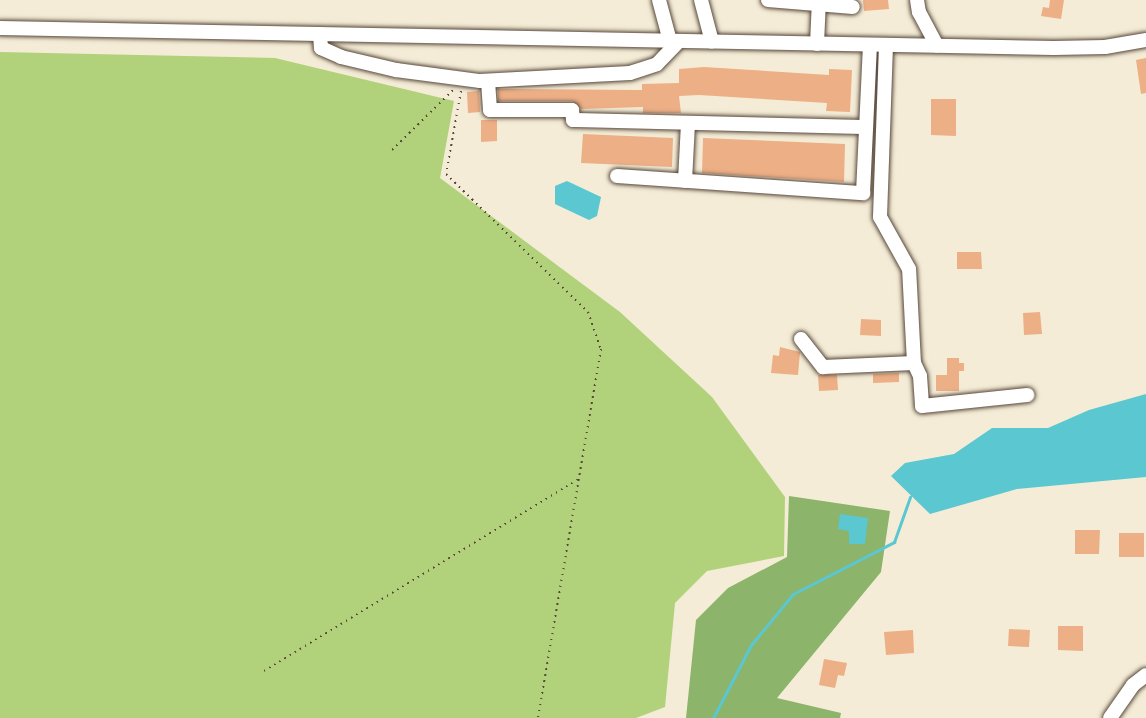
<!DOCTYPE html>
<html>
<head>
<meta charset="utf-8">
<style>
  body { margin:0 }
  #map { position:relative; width:1146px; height:718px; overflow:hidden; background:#f4ecd6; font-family:Pangolin,sans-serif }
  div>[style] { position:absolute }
  .green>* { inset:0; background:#b1d27b }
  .forest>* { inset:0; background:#8cb46b }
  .water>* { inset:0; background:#5ac7d1 }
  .stream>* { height:3px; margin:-1.5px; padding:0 1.5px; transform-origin:1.5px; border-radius:1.5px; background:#5ac7d1 }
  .building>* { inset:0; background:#edaf86 }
  .path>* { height:2px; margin-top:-1px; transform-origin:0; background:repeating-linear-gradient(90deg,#57473a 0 1.5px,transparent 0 6px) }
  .roads { filter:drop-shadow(0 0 2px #57473a) drop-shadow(0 0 2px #57473a) }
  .minor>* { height:14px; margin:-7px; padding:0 7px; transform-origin:7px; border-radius:7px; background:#fff }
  span { translate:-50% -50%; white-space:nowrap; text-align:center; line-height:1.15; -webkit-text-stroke:4.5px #fbf7ec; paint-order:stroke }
</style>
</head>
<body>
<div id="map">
  <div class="green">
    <i style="clip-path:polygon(0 52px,275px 58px,454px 101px,440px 178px,620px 312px,712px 397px,785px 497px,784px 556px,707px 571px,675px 603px,665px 707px,636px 718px,0 718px)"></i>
  </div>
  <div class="forest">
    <i style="clip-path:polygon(789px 496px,890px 511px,881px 572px,777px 698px,841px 713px,840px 718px,686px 718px,696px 620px,728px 588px,787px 557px)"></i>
  </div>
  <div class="water">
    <i style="clip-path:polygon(567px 181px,601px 197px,597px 216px,589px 220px,555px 204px,555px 186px)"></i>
    <i style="clip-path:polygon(1146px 394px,1146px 477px,1017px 489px,930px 514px,891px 476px,905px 463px,954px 454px,992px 428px,1048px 428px,1089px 410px)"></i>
    <i style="clip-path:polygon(840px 514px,868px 518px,865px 544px,849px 544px,849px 531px,838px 529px)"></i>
  </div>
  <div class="stream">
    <i style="left:713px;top:718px;width:82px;rotate:-62.5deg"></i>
    <i style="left:751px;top:645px;width:66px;rotate:-50.5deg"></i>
    <i style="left:793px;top:594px;width:114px;rotate:-27.2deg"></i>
    <i style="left:894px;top:542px;width:48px;rotate:-70.4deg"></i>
  </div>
  <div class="building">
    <i style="clip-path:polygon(863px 0,888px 0,889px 9px,864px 11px)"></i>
    <i style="clip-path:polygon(1050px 0,1064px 0,1061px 19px,1041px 16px,1043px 7px,1049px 8px)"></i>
    <i style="clip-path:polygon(1146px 58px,1146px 93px,1141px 94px,1136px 60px)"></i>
    <i style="clip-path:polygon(704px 67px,829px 75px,829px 69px,852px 70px,850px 112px,826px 111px,827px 103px,699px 95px,679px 96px,681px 113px,643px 113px,643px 107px,581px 109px,572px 101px,498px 101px,498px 89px,642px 90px,642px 84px,679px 83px,679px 69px)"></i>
    <i style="clip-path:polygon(479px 91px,480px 112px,468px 113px,467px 92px)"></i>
    <i style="clip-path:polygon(931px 99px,956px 99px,956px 136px,931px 135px)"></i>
    <i style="clip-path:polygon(481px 120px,497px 120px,497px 141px,481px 142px)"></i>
    <i style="clip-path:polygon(583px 134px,673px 138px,672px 167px,581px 163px)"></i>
    <i style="clip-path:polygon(703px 138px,845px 144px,844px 182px,702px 173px)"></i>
    <i style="clip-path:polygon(957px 252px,981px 252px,982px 269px,957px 269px)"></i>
    <i style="clip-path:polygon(1040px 312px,1042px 334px,1024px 335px,1023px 313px)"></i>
    <i style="clip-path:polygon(861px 319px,881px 320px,881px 336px,860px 335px)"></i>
    <i style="clip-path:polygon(780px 347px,800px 352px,798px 375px,771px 373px,773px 355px,779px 356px)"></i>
    <i style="clip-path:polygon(947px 358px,959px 358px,959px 363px,964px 363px,964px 371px,959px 371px,959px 391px,936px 391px,936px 375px,947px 375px)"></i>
    <i style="clip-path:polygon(899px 373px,899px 382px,873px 383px,873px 374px)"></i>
    <i style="clip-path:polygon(818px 375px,837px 375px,838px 390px,819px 391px)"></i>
    <i style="clip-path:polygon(1075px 530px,1100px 530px,1099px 554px,1075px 554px)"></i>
    <i style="clip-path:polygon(1119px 533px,1144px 533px,1144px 557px,1119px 557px)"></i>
    <i style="clip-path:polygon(1058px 626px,1083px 626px,1083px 651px,1058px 650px)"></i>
    <i style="clip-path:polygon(1009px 629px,1030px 630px,1029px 647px,1008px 646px)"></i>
    <i style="clip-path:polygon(913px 630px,914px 653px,886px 655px,884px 632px)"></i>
    <i style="clip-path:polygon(824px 659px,847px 663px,844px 676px,838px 675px,835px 688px,819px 685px)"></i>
  </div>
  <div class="path">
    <i style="left:461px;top:91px;width:84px;rotate:100.2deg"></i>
    <i style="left:446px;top:174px;width:198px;rotate:44.2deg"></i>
    <i style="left:588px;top:312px;width:39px;rotate:71deg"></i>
    <i style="left:601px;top:349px;width:374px;rotate:99.7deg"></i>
    <i style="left:392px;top:150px;width:87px;rotate:-44.5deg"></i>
    <i style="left:264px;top:671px;width:369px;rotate:-31.4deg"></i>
  </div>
  <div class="roads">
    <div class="minor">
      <i style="left:659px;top:0;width:42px;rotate:75deg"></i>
      <i style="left:701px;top:0;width:43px;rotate:75.3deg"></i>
      <i style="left:768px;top:0;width:85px;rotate:4.7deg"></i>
      <i style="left:917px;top:0;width:12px;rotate:81deg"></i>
      <i style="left:919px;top:12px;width:38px;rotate:62deg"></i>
      <i style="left:0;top:28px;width:1054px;rotate:1.09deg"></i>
      <i style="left:1054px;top:48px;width:51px;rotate:-1.1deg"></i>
      <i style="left:1105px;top:47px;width:42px;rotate:-9.7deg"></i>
      <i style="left:320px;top:34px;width:14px;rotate:86deg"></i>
      <i style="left:321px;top:48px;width:22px;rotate:24deg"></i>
      <i style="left:341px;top:57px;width:57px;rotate:13.3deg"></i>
      <i style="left:396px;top:70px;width:85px;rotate:7.5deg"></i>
      <i style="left:480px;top:81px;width:150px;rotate:-3.1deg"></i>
      <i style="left:630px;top:73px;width:28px;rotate:-18deg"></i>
      <i style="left:657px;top:64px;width:32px;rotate:-46deg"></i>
      <i style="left:817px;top:44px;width:44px;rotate:-87.4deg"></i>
      <i style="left:488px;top:81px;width:29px;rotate:86deg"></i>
      <i style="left:490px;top:110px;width:82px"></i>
      <i style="left:572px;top:110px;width:10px;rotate:84deg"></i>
      <i style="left:573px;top:120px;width:293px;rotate:1.4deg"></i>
      <i style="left:617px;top:176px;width:247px;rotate:4deg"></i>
      <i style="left:863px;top:193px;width:148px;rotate:-87.3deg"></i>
      <i style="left:685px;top:181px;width:58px;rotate:-87deg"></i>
      <i style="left:801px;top:339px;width:36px;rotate:52deg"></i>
      <i style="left:823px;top:367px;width:91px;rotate:-2.5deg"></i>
      <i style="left:914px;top:363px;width:94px;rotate:-93deg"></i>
      <i style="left:909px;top:269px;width:60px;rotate:-119.1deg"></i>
      <i style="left:880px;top:217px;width:172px;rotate:-88deg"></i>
      <i style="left:914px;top:363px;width:14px;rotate:65deg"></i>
      <i style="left:920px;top:376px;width:30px;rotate:86deg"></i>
      <i style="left:922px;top:406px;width:106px;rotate:-6deg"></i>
      <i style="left:1110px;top:718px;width:40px;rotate:-55.1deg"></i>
      <i style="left:1133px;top:685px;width:16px;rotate:-38deg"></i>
    </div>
  </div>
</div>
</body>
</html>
